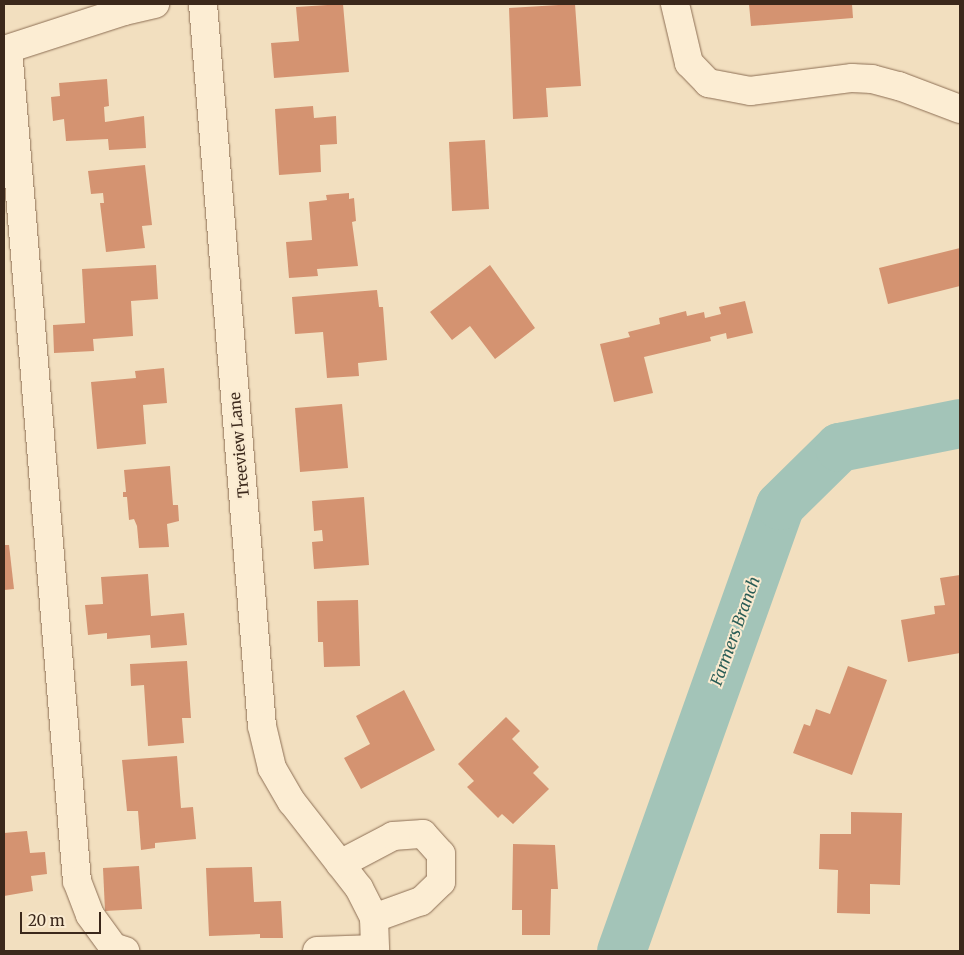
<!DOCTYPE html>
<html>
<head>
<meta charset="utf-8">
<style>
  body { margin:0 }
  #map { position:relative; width:964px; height:955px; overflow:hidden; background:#f2dfbf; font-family:Merriweather,serif }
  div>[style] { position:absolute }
  .river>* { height:49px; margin:-24.5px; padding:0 24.5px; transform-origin:24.5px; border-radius:24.5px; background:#a3c4b8 }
  .building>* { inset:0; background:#d49371 }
  .roads { filter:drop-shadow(0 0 1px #8d6f55) drop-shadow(0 0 1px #8d6f55) }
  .minor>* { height:28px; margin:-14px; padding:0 14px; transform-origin:14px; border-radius:14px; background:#fcedd3 }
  span { translate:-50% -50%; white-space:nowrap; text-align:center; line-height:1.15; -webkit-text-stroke:4px #f9ead0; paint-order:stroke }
  .street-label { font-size:15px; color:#3b281b }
  .water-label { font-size:16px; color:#295c55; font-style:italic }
  .frame { position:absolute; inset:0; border:5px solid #3b281b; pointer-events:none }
  .scale { position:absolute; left:20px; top:912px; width:81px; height:22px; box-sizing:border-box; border:2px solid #3b281b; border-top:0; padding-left:6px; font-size:15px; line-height:18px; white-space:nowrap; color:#3b281b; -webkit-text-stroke:4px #f9ead0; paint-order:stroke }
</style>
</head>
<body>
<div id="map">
  <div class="river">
    <i style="left:621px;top:951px;width:473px;rotate:-70.4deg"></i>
    <i style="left:780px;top:505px;width:83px;rotate:-44.5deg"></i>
    <i style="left:839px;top:447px;width:123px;rotate:-11.2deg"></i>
  </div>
  <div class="building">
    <i style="clip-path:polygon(343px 4px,349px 72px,274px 78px,271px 43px,299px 41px,296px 7px)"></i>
    <i style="clip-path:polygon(575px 4px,581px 86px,546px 88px,548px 117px,513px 119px,509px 8px)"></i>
    <i style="clip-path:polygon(749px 4px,852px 4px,853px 18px,751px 26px)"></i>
    <i style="clip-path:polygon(107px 79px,109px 106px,104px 107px,105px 122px,144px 116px,146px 148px,109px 150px,108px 139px,66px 141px,64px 119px,53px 121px,51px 97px,60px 96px,59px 83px)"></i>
    <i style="clip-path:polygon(313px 106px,314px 118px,336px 116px,337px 144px,320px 145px,321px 172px,279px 175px,275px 109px)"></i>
    <i style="clip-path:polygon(485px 140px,489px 209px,452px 211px,449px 142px)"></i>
    <i style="clip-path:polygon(145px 165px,152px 225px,142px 226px,145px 248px,106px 252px,100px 203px,104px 203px,103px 193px,91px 194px,88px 171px)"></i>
    <i style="clip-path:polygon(349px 193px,349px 199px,354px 198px,356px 221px,352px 222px,358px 266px,317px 269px,318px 276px,289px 278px,286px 242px,312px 240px,309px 202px,327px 200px,326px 195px)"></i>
    <i style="clip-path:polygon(960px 248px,960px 286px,888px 304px,879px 268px)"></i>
    <i style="clip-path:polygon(156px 265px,158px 299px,131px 301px,133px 336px,93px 339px,94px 351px,54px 353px,53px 325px,85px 323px,82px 269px)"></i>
    <i style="clip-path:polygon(490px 265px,535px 328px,495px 359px,470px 326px,452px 340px,430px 312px)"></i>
    <i style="clip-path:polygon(377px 290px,379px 307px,383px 307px,387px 360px,358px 363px,359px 376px,327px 378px,323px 332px,295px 334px,292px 297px)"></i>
    <i style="clip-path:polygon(745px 301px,753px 333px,727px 339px,726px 333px,710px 337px,711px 341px,644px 357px,653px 393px,614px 402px,600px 344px,630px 337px,628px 332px,660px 324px,659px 318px,686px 311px,687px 316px,704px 312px,705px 318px,721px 314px,719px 307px)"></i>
    <i style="clip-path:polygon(164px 368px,167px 403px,143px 405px,146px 444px,97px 449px,91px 382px,136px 378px,135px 371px)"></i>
    <i style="clip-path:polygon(342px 404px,348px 468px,300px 472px,295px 408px)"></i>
    <i style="clip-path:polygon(170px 466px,173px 505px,178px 505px,179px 521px,167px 524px,169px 547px,139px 548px,137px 526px,134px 519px,129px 520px,127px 497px,123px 497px,123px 492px,126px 492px,124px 470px)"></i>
    <i style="clip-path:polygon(364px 497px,369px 565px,314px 569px,312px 542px,323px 541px,322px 530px,314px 531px,312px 501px)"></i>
    <i style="clip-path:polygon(4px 545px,9px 545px,14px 589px,4px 590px)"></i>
    <i style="clip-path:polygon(148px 574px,151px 616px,184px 613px,187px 645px,151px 648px,150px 635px,107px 639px,107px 633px,88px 635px,85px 605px,103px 604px,101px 577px)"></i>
    <i style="clip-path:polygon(960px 575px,960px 653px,908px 662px,901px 620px,935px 614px,934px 606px,945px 605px,940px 578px)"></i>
    <i style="clip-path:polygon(358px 600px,360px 666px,324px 667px,323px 642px,318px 642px,317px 601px)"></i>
    <i style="clip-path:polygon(187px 661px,191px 718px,182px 718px,184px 743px,148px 746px,144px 685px,131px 686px,130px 664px)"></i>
    <i style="clip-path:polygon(848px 666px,887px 680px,852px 775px,793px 753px,804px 724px,810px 726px,816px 709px,830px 714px)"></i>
    <i style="clip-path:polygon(404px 690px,435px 750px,361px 789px,344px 758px,370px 744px,356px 716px)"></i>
    <i style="clip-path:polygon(506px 717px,520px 731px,512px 739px,539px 767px,533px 773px,549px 789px,513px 824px,502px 814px,498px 818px,467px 787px,474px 781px,458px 764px)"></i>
    <i style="clip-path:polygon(177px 756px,181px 808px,193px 807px,196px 839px,155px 843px,155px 848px,141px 850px,138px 811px,127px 811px,122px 760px)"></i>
    <i style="clip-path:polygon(851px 812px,902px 813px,900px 885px,870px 884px,870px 914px,837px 913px,838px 870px,819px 869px,820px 834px,851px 834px)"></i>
    <i style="clip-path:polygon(27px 831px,30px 853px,45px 852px,47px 874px,31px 876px,33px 891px,4px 896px,4px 833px)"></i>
    <i style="clip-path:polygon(513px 844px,555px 845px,558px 889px,551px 889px,550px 935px,522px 935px,522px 910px,512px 910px)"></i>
    <i style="clip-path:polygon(139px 866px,142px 909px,105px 911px,103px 868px)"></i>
    <i style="clip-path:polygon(252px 867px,254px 902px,281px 901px,283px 938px,260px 938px,260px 934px,209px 936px,206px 868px)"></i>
  </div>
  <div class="roads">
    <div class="minor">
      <i style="left:203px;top:4px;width:724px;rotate:85.33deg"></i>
      <i style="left:262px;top:726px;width:43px;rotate:76.6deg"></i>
      <i style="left:272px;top:768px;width:39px;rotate:60deg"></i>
      <i style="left:292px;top:802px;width:109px;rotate:52.1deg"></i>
      <i style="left:359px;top:888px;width:34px;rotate:63deg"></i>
      <i style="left:374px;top:918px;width:33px;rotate:88deg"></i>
      <i style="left:675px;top:4px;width:61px;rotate:76.7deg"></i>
      <i style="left:689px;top:63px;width:28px;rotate:46deg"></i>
      <i style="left:708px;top:83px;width:43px;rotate:10.8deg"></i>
      <i style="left:750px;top:91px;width:103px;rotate:-7.3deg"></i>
      <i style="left:852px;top:78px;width:20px;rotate:3deg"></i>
      <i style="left:872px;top:79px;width:28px;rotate:15deg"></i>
      <i style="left:899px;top:86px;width:65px;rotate:20.7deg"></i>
      <i style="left:8px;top:49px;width:835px;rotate:85.26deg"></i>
      <i style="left:77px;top:881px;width:36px;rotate:69deg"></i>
      <i style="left:90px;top:915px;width:39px;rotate:54deg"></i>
      <i style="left:113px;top:947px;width:13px;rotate:18deg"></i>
      <i style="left:4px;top:50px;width:126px;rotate:-18deg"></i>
      <i style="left:124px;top:11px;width:32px;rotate:-13deg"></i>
      <i style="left:340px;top:864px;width:60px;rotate:-27.8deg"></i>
      <i style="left:393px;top:836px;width:30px;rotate:-4deg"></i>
      <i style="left:423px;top:834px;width:27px;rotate:48deg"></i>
      <i style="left:441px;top:854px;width:28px;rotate:90deg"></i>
      <i style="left:441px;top:882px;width:28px;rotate:136deg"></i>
      <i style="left:421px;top:901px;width:50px;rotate:160.1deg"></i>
      <i style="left:317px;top:951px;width:58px;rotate:-2deg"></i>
    </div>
  </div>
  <div class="street-label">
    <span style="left:239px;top:445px;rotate:-95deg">Treeview Lane</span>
  </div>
  <div class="water-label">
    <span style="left:735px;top:631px;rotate:-70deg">Farmers Branch</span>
  </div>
  <div class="frame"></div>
  <div class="scale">20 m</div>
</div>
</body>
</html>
